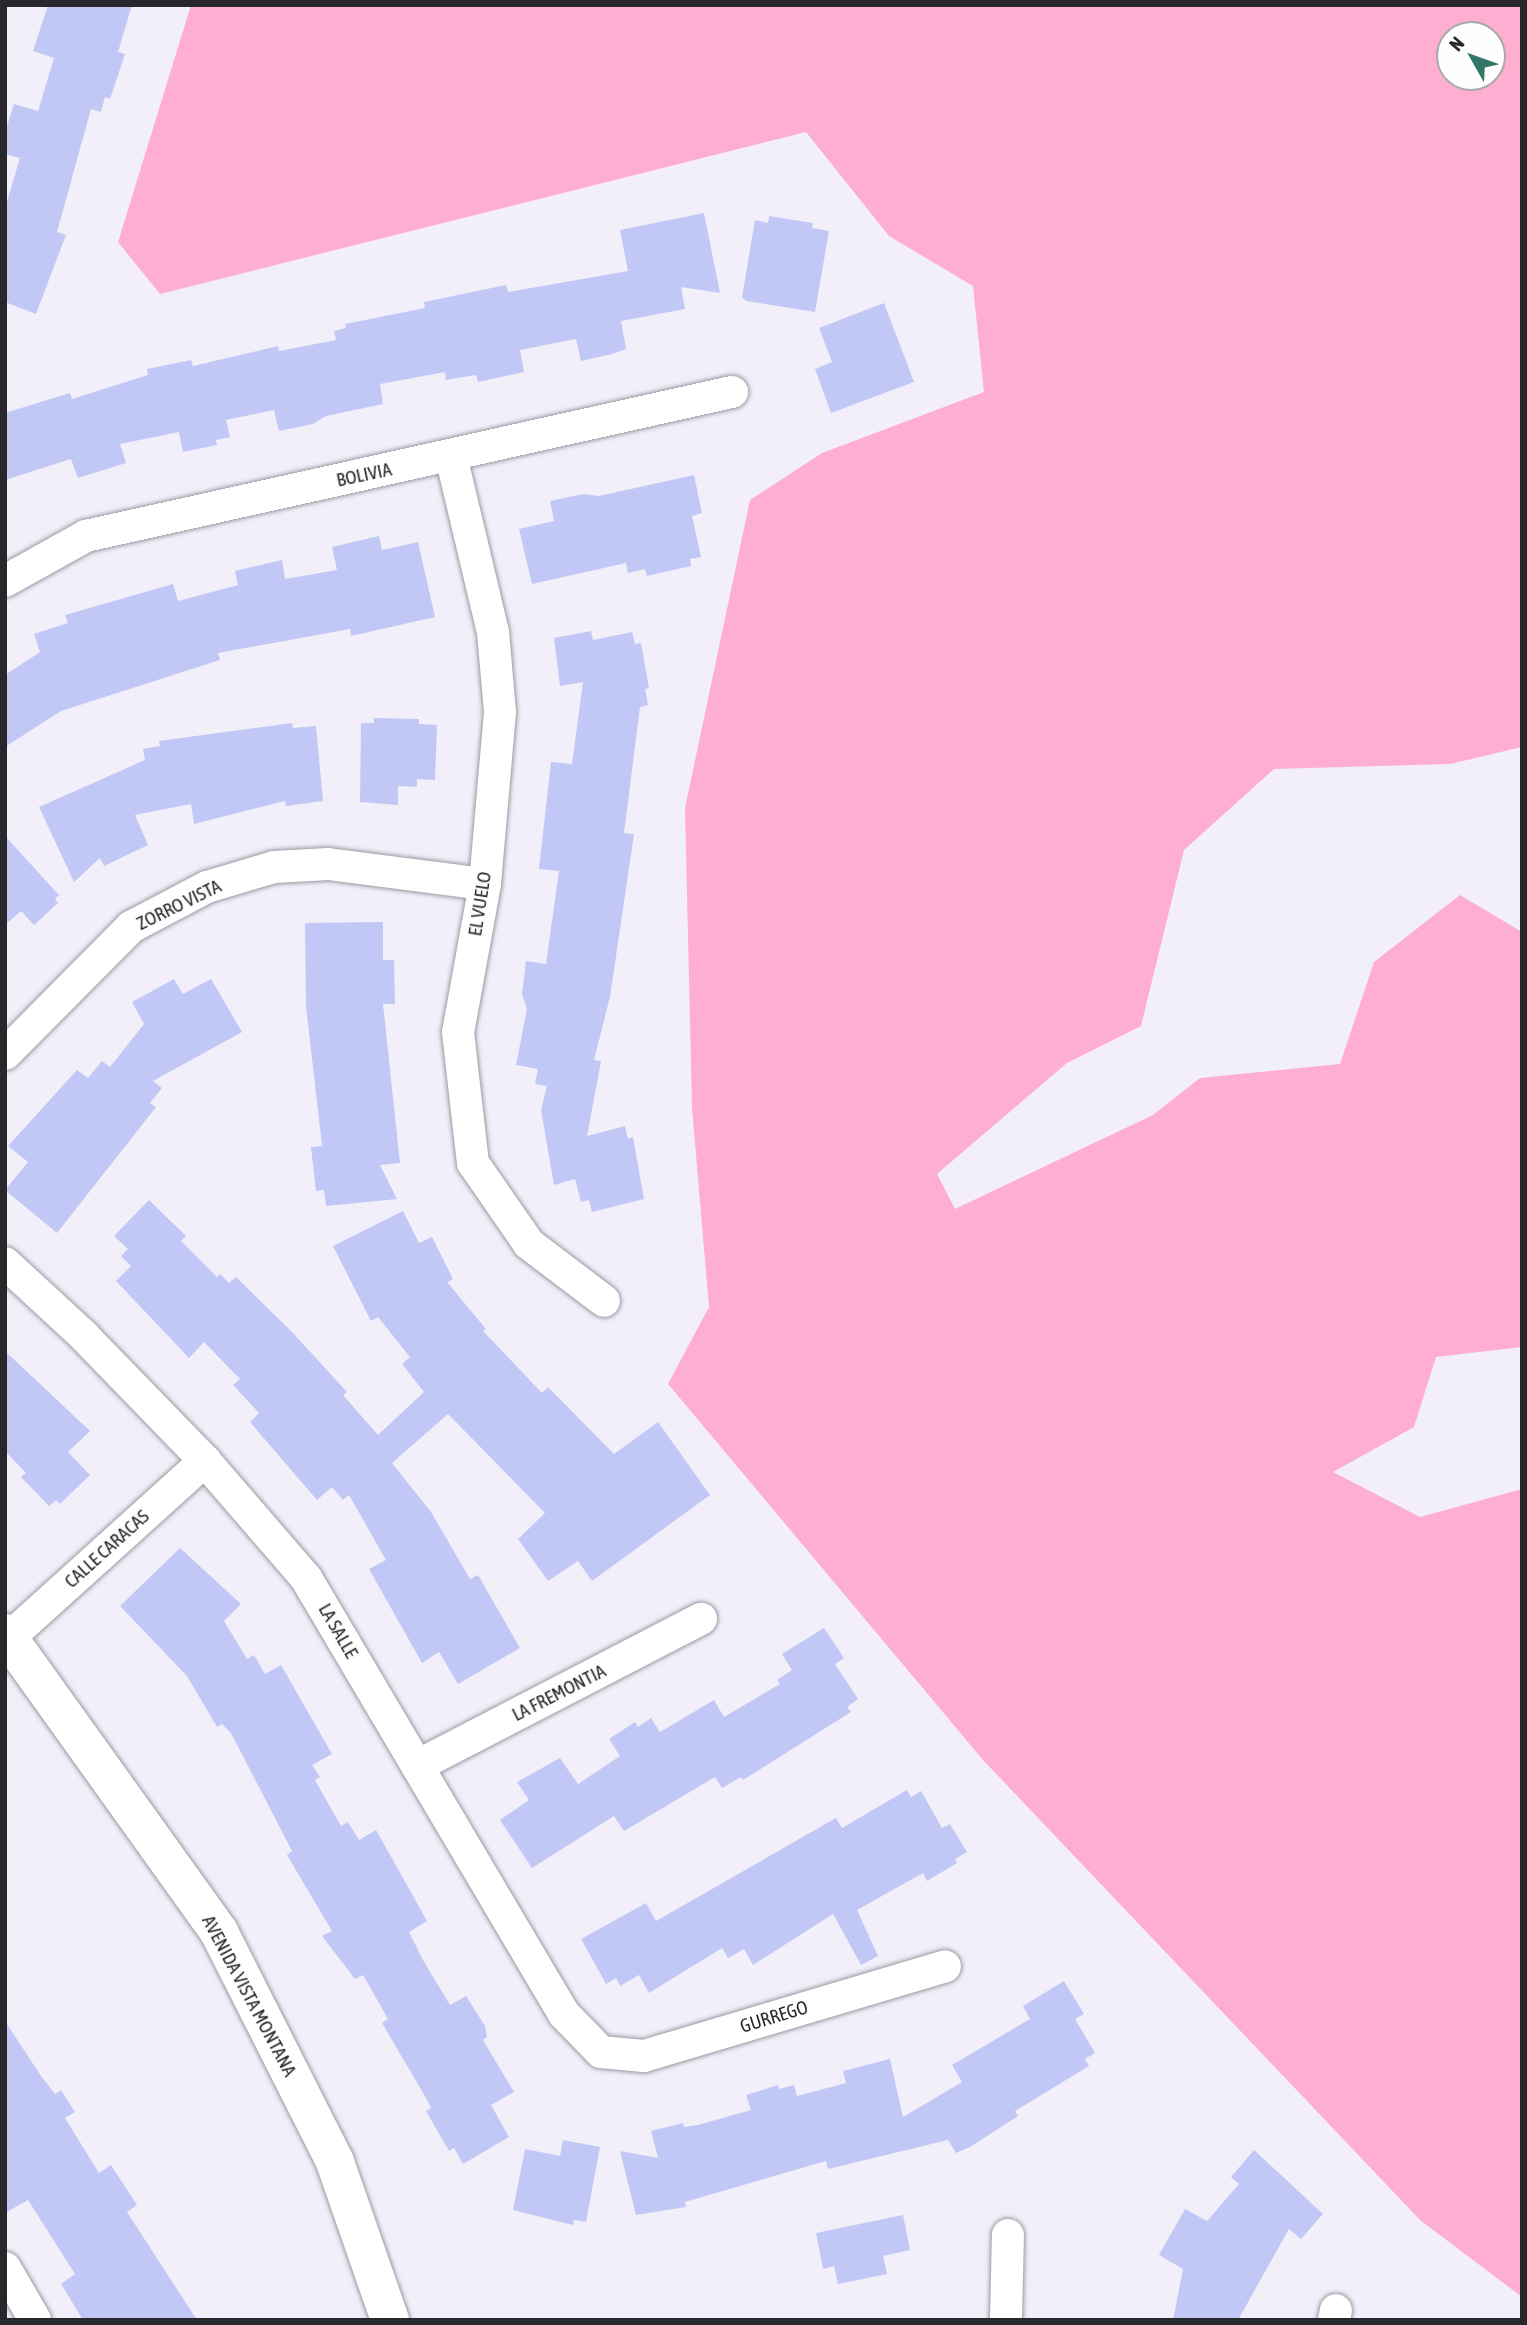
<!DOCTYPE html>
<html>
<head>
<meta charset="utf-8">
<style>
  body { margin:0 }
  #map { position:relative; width:1527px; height:2325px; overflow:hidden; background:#f3effa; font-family:"Asap Condensed",sans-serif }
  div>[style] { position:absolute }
  .green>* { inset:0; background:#feaed0 }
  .building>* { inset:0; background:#c1c8f5 }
  .roads { filter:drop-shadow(0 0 2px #9d99a3) drop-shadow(0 0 2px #9d99a3) }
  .minor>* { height:32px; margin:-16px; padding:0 16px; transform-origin:16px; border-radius:16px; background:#fff }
  .tertiary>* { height:38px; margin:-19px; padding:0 19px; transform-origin:19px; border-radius:19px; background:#fff }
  span { translate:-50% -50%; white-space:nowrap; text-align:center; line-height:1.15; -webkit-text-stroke:6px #fefefe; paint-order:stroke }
  .street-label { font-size:19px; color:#28272b }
  .frame { position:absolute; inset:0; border:7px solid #28272b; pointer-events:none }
  .north { position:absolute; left:1436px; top:21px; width:70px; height:70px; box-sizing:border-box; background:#fefefe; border:2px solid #a8a8aa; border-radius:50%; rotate:310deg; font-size:19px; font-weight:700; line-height:28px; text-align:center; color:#28272b }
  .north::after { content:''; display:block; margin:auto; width:24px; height:32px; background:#317669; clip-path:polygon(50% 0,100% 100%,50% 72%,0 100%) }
</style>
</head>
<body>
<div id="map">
  <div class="green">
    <i style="clip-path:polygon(evenodd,191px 5px,1522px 5px,1522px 747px,1450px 764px,1274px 769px,1184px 850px,1141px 1026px,1067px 1063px,937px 1174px,955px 1209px,1153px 1115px,1200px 1078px,1340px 1064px,1374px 962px,1460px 895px,1522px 932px,1522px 1347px,1436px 1357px,1414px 1427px,1333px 1472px,1420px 1517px,1522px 1489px,1522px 2297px,1420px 2220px,983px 1760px,668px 1384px,709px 1307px,692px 1108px,685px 808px,750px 500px,822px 453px,984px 392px,973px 286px,889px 236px,806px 132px,160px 294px,118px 242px,191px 5px,1450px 35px,1492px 35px,1492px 77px,1450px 77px,1450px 35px)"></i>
  </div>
  <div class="building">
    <i style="clip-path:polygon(48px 5px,132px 5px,118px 52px,125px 54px,110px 99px,105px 97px,101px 112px,91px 109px,57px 232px,66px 235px,36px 314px,5px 302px,5px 208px,20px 158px,5px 154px,5px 132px,14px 104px,38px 111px,54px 58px,33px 51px)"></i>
    <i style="clip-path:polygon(704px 213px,720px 293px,681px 287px,685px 309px,621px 321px,626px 349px,612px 354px,581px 361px,576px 339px,520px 350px,524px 372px,478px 382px,476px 375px,446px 380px,445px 372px,380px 384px,383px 404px,326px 416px,313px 424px,279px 431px,274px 410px,226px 420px,230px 437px,216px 440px,217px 445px,183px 452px,179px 432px,120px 444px,126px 463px,78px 478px,71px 459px,5px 480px,5px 413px,70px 393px,72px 399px,148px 375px,147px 369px,191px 360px,193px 366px,278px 346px,279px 351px,336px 340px,334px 331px,346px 328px,345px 324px,425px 308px,424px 302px,506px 285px,508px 292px,628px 271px,620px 230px)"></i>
    <i style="clip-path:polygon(769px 216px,813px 223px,812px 228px,829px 231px,815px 312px,746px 301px,742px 297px,755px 220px,768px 223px)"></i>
    <i style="clip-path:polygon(884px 303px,914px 382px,831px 413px,815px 369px,832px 362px,819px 328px)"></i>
    <i style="clip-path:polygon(694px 475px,702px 513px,692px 516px,701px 557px,690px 559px,691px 566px,647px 576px,645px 569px,628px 573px,626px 563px,532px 584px,519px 529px,554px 521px,550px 501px,583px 494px,599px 496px)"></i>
    <i style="clip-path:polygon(379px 536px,382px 550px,418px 542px,435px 617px,351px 636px,350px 629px,218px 653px,220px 660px,61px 711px,5px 747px,5px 675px,40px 652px,34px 634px,68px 623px,65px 615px,173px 584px,178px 601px,238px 585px,235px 571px,282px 560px,285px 579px,337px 570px,332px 547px)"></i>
    <i style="clip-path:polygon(591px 631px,593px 640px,632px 632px,635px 644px,641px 643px,649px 688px,645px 689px,648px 705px,640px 707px,624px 833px,634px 834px,610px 997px,594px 1060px,601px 1061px,587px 1136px,625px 1126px,628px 1139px,633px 1137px,644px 1199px,592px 1212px,589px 1200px,581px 1202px,575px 1179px,554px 1185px,541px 1110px,547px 1086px,535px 1084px,538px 1069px,516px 1065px,527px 1009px,522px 994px,526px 961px,546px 964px,559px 871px,539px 869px,551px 762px,572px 764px,583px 682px,560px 686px,554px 638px)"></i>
    <i style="clip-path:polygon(374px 718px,419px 719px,419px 724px,437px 725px,435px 780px,417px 779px,417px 787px,398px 786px,398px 805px,360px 802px,361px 723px,374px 723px)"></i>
    <i style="clip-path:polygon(292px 723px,293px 728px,316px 726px,323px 801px,286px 806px,285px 801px,194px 824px,191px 804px,135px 815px,148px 845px,104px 866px,100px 858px,74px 882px,39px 807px,145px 760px,143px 749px,160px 746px,159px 741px)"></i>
    <i style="clip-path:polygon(5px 836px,59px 895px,55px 899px,58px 903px,34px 925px,21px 911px,5px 925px)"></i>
    <i style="clip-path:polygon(383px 922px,383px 960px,394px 960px,395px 1004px,383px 1004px,400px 1163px,380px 1165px,397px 1199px,326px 1206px,324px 1190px,316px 1191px,311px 1147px,322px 1146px,306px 1006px,305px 923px)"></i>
    <i style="clip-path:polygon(174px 979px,183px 994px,211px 979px,242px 1032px,153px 1081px,162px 1088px,150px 1103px,156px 1107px,57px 1233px,5px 1190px,28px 1162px,8px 1146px,77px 1070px,88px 1078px,102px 1061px,110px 1067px,144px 1024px,132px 1002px)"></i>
    <i style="clip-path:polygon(149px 1200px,186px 1236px,181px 1241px,217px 1277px,220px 1274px,229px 1283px,236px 1277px,292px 1332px,347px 1392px,343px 1395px,378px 1435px,424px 1392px,402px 1364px,410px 1357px,378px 1317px,371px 1321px,333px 1246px,403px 1211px,419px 1243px,432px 1237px,453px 1279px,447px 1282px,486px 1329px,483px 1331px,542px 1393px,548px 1387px,614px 1454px,658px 1422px,710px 1495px,592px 1581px,578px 1561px,548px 1581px,518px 1539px,545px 1513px,448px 1414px,392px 1463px,431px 1512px,470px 1579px,478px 1575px,520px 1648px,458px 1684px,439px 1652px,422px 1663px,369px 1569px,386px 1560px,349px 1495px,343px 1500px,332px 1487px,317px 1500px,250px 1422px,259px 1413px,233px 1385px,240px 1379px,204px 1342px,189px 1358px,116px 1281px,131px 1266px,121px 1256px,128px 1249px,114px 1236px)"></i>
    <i style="clip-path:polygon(5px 1351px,90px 1431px,68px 1452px,90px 1475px,60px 1504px,56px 1500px,49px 1506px,21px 1477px,26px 1473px,5px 1451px)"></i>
    <i style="clip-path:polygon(180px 1548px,241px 1604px,224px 1621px,247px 1659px,254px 1655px,265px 1674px,281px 1665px,332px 1754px,312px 1765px,320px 1777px,315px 1780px,341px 1826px,348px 1822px,359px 1840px,376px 1830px,427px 1921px,409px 1932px,423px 1960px,450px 2005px,466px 1996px,485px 2026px,487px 2037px,483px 2040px,514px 2092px,491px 2105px,509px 2137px,463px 2164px,454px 2148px,449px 2151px,426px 2111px,431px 2108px,426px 2098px,382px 2023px,388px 2019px,363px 1975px,355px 1979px,322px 1936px,332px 1931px,287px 1855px,292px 1851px,231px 1733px,222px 1724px,217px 1727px,187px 1676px,120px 1606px)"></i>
    <i style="clip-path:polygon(824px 1628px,844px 1658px,835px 1664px,858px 1699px,847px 1707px,851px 1712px,743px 1780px,741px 1777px,722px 1788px,715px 1777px,624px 1831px,614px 1816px,532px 1868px,500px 1820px,529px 1800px,517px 1782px,560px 1758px,578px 1784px,620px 1756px,609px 1739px,635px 1722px,638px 1727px,651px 1718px,660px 1732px,714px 1700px,724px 1717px,780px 1684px,777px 1680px,792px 1670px,782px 1654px)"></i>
    <i style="clip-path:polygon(907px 1790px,911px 1797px,921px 1791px,942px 1828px,950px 1824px,967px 1852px,955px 1859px,957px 1863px,927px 1881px,923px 1873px,857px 1910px,878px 1956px,861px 1965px,833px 1914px,753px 1965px,744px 1949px,728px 1958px,722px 1948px,649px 1993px,639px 1975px,620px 1986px,616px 1978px,606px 1984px,581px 1939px,646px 1903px,656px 1921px,836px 1818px,842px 1828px)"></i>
    <i style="clip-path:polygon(1064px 1981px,1084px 2014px,1075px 2019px,1095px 2053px,1085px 2059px,1089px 2066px,1015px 2111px,1018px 2116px,970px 2147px,956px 2153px,948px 2140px,828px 2169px,826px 2161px,685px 2202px,686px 2207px,636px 2215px,620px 2151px,658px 2158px,651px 2131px,683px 2123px,684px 2127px,698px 2125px,751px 2110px,746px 2095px,778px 2085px,779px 2089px,794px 2085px,797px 2096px,846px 2083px,843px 2071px,890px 2059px,903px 2117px,962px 2082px,952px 2065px,1030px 2019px,1023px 2006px)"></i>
    <i style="clip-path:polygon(5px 2021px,41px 2076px,55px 2094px,61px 2090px,75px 2112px,65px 2118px,99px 2173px,111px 2165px,137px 2205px,127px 2212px,197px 2320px,83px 2320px,61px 2284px,75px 2274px,28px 2200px,5px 2213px)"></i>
    <i style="clip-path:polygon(563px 2140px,600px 2147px,586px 2222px,574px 2220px,573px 2225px,513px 2210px,525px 2149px,560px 2156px)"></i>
    <i style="clip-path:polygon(1254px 2150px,1323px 2214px,1301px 2239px,1289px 2229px,1238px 2320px,1173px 2320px,1183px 2269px,1159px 2255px,1185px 2209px,1207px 2221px,1239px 2184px,1231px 2177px)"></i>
    <i style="clip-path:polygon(903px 2215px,910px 2250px,883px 2256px,887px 2274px,838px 2284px,834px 2266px,823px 2269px,816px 2233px)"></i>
  </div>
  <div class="roads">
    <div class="minor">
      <i style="left:451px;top:456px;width:181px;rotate:76.6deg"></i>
      <i style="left:493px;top:632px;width:80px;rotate:85deg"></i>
      <i style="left:500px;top:712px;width:173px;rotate:95deg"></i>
      <i style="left:485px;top:884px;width:150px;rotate:100.3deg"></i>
      <i style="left:458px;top:1032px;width:132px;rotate:83.5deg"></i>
      <i style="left:473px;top:1163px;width:98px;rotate:55.3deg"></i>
      <i style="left:529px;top:1244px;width:94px;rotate:37.2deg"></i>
      <i style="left:5px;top:581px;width:93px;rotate:-29.1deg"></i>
      <i style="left:86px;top:536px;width:662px;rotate:-12.57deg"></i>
      <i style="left:5px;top:1054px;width:179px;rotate:-45.2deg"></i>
      <i style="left:131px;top:927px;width:86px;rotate:-27.8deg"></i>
      <i style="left:207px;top:887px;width:70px;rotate:-16.6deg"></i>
      <i style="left:274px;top:867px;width:54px;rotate:-3.2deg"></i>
      <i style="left:328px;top:864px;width:158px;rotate:7.3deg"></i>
      <i style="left:5px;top:1263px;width:108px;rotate:42.7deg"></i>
      <i style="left:84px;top:1336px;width:174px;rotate:45.9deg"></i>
      <i style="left:205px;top:1461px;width:155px;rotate:49.2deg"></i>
      <i style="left:306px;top:1578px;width:507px;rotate:59.39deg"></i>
      <i style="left:564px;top:2014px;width:53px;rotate:45.8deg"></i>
      <i style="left:601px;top:2052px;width:43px;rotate:5.3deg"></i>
      <i style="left:644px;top:2056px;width:314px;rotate:-16.6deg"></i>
      <i style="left:10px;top:1637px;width:263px;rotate:-42.1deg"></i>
      <i style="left:417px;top:1766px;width:320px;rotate:-27.4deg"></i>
      <i style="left:5px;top:2268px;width:60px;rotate:60deg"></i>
      <i style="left:1006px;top:2320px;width:85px;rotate:-88.7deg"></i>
      <i style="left:1334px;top:2320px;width:10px;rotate:-79deg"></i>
    </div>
    <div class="tertiary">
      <i style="left:5px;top:1633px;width:368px;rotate:54.4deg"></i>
      <i style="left:219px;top:1932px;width:258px;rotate:63.2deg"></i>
      <i style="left:335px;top:2162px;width:167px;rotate:70.8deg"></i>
    </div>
  </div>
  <div class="street-label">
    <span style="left:364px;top:475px;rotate:-12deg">BOLIVIA</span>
    <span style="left:480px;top:904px;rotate:-81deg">EL VUELO</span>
    <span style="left:179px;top:905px;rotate:-26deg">ZORRO VISTA</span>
    <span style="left:107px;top:1549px;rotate:-42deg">CALLE CARACAS</span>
    <span style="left:338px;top:1631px;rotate:60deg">LA SALLE</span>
    <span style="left:559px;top:1693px;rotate:-27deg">LA FREMONTIA</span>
    <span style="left:249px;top:1996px;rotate:62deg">AVENIDA VISTA MONTANA</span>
    <span style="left:774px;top:2017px;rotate:-17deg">GURREGO</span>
  </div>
  <div class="frame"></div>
  <div class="north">N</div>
</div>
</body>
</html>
